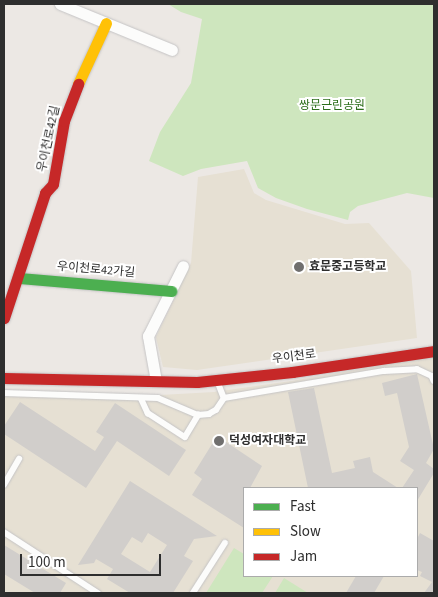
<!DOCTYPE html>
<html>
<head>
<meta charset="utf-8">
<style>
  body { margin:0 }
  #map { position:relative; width:438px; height:597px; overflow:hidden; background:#ece8e4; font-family:"Source Sans 3","Noto Sans KR",sans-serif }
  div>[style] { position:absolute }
  .education>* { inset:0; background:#e6e0d3 }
  .green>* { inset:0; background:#cee6be }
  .building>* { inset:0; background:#d1cecb }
  .roads { filter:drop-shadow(0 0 1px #c5c4c5) drop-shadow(0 0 1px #c5c4c5) }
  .lane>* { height:5.5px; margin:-2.75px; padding:0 2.75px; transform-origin:2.75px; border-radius:2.75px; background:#fcfcfb }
  .street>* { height:11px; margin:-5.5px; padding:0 5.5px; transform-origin:5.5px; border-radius:5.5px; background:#fcfcfb }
  .fast>* { height:11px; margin:-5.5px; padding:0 5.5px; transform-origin:5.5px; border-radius:5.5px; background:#4caf50 }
  .slow>* { height:11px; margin:-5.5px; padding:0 5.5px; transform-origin:5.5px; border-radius:5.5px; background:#ffc107 }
  .jam>* { height:11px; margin:-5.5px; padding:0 5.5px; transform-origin:5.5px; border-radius:5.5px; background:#c62828 }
  .dots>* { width:14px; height:14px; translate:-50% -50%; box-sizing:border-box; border:2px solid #fff; border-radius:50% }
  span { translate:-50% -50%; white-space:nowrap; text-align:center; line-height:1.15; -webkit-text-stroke:4px #fff; paint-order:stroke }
  .park-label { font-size:12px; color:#2c6e1b }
  .street-label { font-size:12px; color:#2e2e2e }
  .poi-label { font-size:12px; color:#2e2e2e; font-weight:700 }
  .left { translate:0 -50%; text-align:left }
  .frame { position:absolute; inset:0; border:5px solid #2e2e2e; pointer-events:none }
  .legend { position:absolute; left:243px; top:487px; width:175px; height:90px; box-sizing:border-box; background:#fff; border:1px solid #ababab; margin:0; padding:6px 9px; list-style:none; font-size:15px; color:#2e2e2e }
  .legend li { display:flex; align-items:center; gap:10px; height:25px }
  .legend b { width:25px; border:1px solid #ababab }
  .scale { position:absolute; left:20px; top:554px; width:141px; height:22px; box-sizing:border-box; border:2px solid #2e2e2e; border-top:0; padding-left:6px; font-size:15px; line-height:18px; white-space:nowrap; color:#2e2e2e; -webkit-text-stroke:4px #fff; paint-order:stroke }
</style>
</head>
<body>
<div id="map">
  <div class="education">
    <i style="clip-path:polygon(244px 169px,254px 193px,266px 200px,345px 224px,369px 223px,411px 271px,417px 338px,197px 370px,163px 367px,156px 337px,191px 263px,198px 177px)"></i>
    <i style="clip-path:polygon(evenodd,434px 356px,434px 593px,4px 593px,4px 390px,160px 395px,214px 392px,291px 381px,434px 356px,244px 488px,417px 488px,417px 576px,244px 576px,244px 488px)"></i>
  </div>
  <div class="green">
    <i style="clip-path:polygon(168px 4px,434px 4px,434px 198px,407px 193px,358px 206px,350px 212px,348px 220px,307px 209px,276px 198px,258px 188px,247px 161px,201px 169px,183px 176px,149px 161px,160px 132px,191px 83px,202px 19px,181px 12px)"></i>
    <i style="clip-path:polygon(234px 548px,244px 554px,244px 576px,273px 576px,262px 593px,206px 593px)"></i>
    <i style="clip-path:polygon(284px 578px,308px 593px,275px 593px)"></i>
  </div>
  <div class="building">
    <i style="clip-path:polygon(417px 374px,434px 449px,426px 463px,434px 469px,434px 473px,417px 501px,417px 488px,402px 488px,414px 470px,400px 461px,409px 447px,397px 393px,385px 396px,382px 383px)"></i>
    <i style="clip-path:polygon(314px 388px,332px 473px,355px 468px,353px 461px,370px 457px,373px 472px,398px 488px,308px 488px,288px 392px)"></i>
    <i style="clip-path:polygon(20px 402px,95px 451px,104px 437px,96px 432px,115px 403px,186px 450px,169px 476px,117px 441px,86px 488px,4px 434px,4px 426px)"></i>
    <i style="clip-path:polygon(217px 436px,262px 466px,250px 488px,244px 488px,244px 528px,192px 495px,202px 479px,194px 473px)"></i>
    <i style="clip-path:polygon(evenodd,130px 481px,217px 536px,194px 539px,184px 556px,193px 561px,173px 593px,130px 593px,107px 579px,113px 569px,96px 559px,94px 563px,78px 565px,130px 481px,148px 533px,167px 545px,150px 572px,121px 554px,132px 537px,142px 543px,148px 533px)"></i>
    <i style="clip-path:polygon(420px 533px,434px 541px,434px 593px,424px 593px,432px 582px,420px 576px,422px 572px,417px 570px,417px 539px)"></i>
    <i style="clip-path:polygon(4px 545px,66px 583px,60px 593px,35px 593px,4px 574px)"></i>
    <i style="clip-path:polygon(356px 576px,384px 576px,374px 593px,346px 593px)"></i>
  </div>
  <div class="roads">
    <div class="lane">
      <i style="left:218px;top:382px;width:17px;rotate:69deg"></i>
      <i style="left:224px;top:398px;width:162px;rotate:-9.6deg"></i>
      <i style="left:384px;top:371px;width:33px;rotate:-3deg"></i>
      <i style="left:417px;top:369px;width:17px;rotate:25deg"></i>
      <i style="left:432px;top:376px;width:5px;rotate:68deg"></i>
      <i style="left:4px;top:393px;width:154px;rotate:1.9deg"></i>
      <i style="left:158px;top:398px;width:43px;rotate:23deg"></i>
      <i style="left:198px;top:415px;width:11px;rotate:-5deg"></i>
      <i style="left:209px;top:414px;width:8px;rotate:-30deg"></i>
      <i style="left:216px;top:410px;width:14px;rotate:-56deg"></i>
      <i style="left:141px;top:398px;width:17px;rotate:65deg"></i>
      <i style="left:148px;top:413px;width:44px;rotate:33deg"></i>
      <i style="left:185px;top:437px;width:26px;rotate:-59deg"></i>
      <i style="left:4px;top:485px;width:30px;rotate:-60deg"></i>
      <i style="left:4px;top:532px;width:112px;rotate:33deg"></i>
      <i style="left:193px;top:593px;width:59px;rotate:-57.4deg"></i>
    </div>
    <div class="street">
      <i style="left:60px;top:4px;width:121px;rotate:22.3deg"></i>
      <i style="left:156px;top:381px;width:46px;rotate:-100.1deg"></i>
      <i style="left:148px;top:336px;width:78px;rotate:-63.4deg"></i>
    </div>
    <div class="fast">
      <i style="left:19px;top:278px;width:153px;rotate:4.9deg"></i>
    </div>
    <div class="slow">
      <i style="left:78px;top:84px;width:67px;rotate:-65.3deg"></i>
    </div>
    <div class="jam">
      <i style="left:4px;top:318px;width:132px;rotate:-71.8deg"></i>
      <i style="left:45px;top:193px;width:12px;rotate:-48deg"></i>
      <i style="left:53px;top:184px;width:64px;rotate:-80.1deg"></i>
      <i style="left:64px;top:121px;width:40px;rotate:-69deg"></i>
      <i style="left:4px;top:378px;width:193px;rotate:1.2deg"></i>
      <i style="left:197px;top:382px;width:96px;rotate:-6deg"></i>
      <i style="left:292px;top:372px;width:144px;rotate:-8.4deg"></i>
    </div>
  </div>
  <div class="dots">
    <i style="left:299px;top:267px;background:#706f6e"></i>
    <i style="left:219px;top:441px;background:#706f6e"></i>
  </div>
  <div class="park-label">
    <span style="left:332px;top:106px">쌍문근린공원</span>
  </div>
  <div class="street-label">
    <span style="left:49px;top:139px;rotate:-78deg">우이천로42길</span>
    <span style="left:96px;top:270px;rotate:5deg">우이천로42가길</span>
    <span style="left:294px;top:357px;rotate:-7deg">우이천로</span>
  </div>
  <div class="poi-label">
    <span class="left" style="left:309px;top:267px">효문중고등학교</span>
    <span class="left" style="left:229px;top:441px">덕성여자대학교</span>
  </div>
  <div class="frame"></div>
  <ul class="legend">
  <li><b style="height:6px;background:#4caf50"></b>Fast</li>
  <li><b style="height:6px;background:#ffc107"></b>Slow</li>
  <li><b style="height:6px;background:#c62828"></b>Jam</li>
  </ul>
  <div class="scale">100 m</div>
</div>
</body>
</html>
